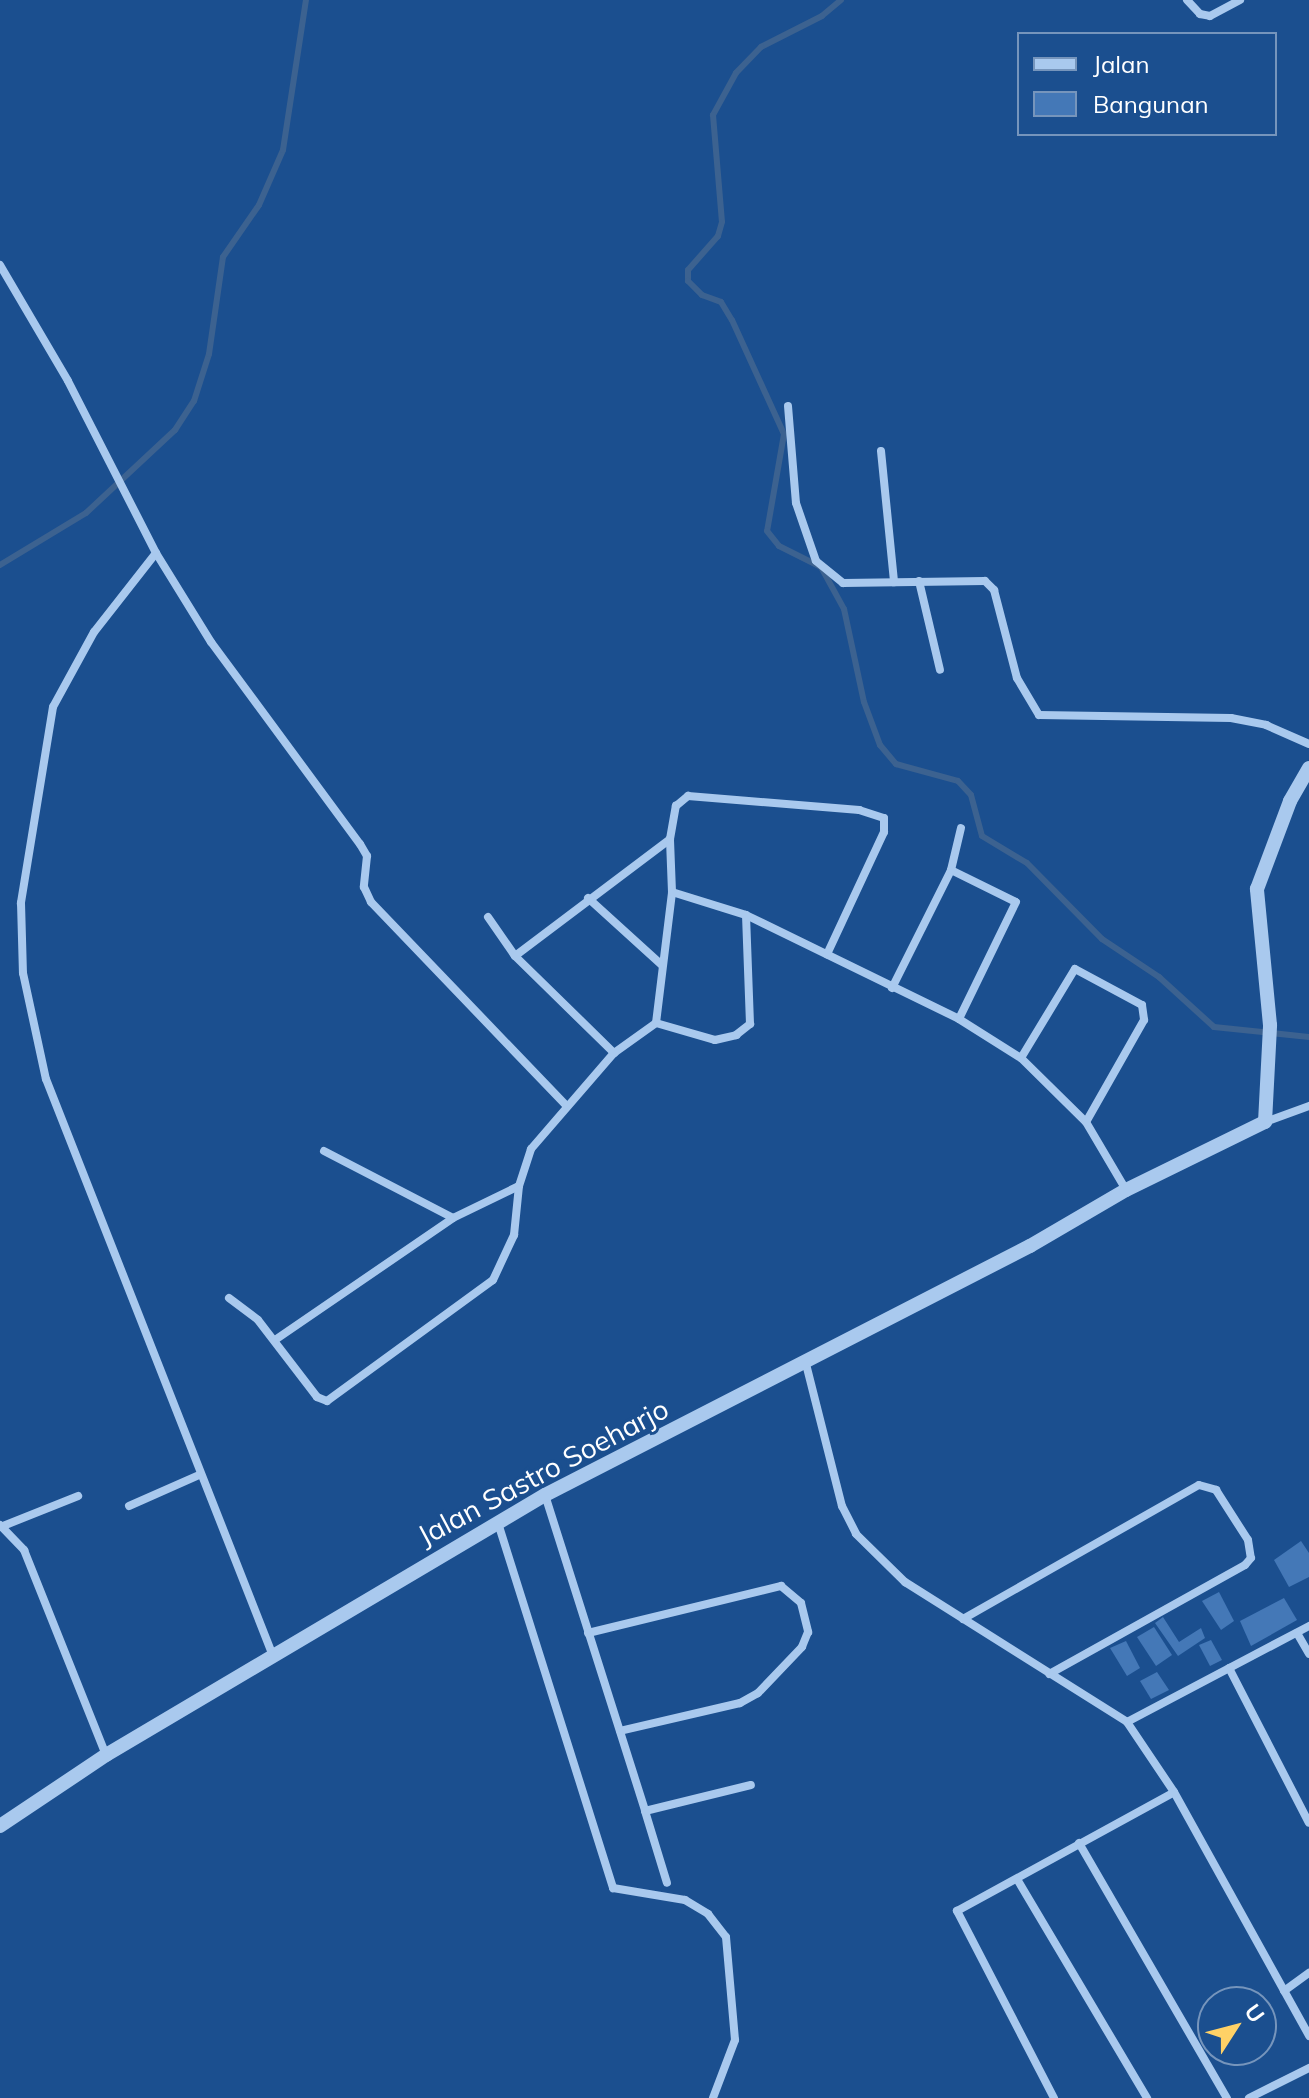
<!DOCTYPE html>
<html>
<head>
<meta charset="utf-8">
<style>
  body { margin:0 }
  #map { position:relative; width:1309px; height:2098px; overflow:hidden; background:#1b4f8f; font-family:Mulish,sans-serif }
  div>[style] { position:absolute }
  .stream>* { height:6px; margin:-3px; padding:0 3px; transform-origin:3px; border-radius:3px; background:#3c6290 }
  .building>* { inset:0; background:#4478b7 }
  .minor>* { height:8px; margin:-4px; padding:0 4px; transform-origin:4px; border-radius:4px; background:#a9c9ee }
  .tertiary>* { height:14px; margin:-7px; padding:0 7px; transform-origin:7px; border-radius:7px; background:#a9c9ee }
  span { translate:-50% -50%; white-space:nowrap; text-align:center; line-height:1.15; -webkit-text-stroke:6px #1b4f8f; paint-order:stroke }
  .street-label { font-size:28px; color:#fff }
  .legend { position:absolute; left:1017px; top:32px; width:260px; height:104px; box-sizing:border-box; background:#1b4f8f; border:2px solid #7695bc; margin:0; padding:10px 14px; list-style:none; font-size:24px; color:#fff }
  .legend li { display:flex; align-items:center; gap:16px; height:40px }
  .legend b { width:40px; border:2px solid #7695bc }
  .north { position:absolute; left:1197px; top:1986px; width:80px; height:80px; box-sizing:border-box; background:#1b4f8f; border:2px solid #7695bc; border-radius:50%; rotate:54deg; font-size:22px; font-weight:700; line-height:32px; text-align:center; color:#fff }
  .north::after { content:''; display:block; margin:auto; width:28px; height:36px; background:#ffd166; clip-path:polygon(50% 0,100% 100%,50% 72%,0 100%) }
</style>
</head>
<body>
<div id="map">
  <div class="stream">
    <i style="left:841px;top:0;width:25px;rotate:140deg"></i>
    <i style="left:822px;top:16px;width:68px;rotate:153.1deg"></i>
    <i style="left:761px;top:47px;width:36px;rotate:134deg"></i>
    <i style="left:736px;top:73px;width:48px;rotate:118.7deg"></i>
    <i style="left:713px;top:115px;width:107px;rotate:85.2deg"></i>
    <i style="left:722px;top:222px;width:15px;rotate:106deg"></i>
    <i style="left:718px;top:236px;width:45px;rotate:131.4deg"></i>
    <i style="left:688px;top:270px;width:11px;rotate:90deg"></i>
    <i style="left:688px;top:281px;width:20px;rotate:45deg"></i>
    <i style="left:702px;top:295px;width:20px;rotate:20deg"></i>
    <i style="left:721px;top:302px;width:21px;rotate:59deg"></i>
    <i style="left:732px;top:320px;width:125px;rotate:65.5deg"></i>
    <i style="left:784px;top:434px;width:98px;rotate:99.9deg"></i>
    <i style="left:767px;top:531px;width:19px;rotate:51deg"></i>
    <i style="left:779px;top:546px;width:47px;rotate:26.6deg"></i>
    <i style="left:821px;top:567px;width:48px;rotate:61.3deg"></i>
    <i style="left:844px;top:609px;width:95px;rotate:77.9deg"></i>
    <i style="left:864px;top:702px;width:46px;rotate:69.6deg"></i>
    <i style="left:880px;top:745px;width:25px;rotate:50deg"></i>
    <i style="left:896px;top:764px;width:64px;rotate:15.3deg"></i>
    <i style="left:958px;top:781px;width:19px;rotate:47deg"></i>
    <i style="left:971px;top:795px;width:42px;rotate:75deg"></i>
    <i style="left:982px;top:836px;width:52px;rotate:31deg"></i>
    <i style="left:1027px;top:863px;width:107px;rotate:45.4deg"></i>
    <i style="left:1102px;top:939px;width:69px;rotate:33.7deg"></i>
    <i style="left:1159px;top:977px;width:74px;rotate:42.3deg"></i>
    <i style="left:1214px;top:1027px;width:96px;rotate:6deg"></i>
    <i style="left:0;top:565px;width:100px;rotate:-31.2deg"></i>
    <i style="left:86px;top:513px;width:122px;rotate:-43deg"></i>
    <i style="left:175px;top:430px;width:35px;rotate:-57deg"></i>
    <i style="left:194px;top:401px;width:49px;rotate:-72.3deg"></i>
    <i style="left:209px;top:354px;width:98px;rotate:-81.8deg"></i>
    <i style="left:223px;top:257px;width:63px;rotate:-55.3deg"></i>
    <i style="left:259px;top:205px;width:60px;rotate:-66.4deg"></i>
    <i style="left:283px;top:150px;width:152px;rotate:-81.3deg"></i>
  </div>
  <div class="building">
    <i style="clip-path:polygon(1301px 1541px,1309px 1553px,1309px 1577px,1289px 1587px,1274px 1560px)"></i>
    <i style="clip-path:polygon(1219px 1592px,1234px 1621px,1221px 1630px,1202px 1601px)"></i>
    <i style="clip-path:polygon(1284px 1598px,1297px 1620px,1251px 1646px,1240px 1621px)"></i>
    <i style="clip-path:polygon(1163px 1617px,1179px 1642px,1201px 1628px,1205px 1638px,1178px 1656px,1155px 1623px)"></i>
    <i style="clip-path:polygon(1154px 1627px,1172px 1655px,1156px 1666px,1137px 1637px)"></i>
    <i style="clip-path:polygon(1211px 1640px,1222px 1660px,1210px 1666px,1199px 1645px)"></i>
    <i style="clip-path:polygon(1126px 1641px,1140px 1668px,1127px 1676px,1110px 1648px)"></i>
    <i style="clip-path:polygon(1157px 1672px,1169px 1690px,1151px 1699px,1140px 1681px)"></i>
  </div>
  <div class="minor">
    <i style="left:1187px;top:0;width:19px;rotate:47deg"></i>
    <i style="left:1200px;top:14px;width:10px;rotate:11deg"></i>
    <i style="left:1210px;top:16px;width:34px;rotate:-28deg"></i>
    <i style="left:0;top:265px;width:134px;rotate:59.6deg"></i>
    <i style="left:68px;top:381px;width:193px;rotate:62.9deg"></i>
    <i style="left:156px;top:553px;width:105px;rotate:58.3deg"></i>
    <i style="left:211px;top:642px;width:251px;rotate:53.6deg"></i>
    <i style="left:360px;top:844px;width:14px;rotate:60deg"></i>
    <i style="left:367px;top:856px;width:31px;rotate:96deg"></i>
    <i style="left:364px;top:887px;width:17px;rotate:65deg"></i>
    <i style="left:371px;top:902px;width:280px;rotate:46.2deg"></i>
    <i style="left:788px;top:406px;width:97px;rotate:85.3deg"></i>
    <i style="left:796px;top:503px;width:61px;rotate:71deg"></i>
    <i style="left:816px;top:561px;width:35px;rotate:39deg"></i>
    <i style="left:843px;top:583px;width:142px;rotate:-0.8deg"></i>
    <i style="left:985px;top:581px;width:13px;rotate:45deg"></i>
    <i style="left:994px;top:590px;width:91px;rotate:75.4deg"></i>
    <i style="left:1017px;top:678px;width:43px;rotate:59.3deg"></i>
    <i style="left:1039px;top:715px;width:192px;rotate:0.9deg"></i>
    <i style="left:1231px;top:718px;width:36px;rotate:11deg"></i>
    <i style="left:1266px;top:725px;width:47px;rotate:23.8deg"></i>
    <i style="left:881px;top:451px;width:132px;rotate:84.3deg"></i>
    <i style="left:156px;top:553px;width:100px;rotate:128.1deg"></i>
    <i style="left:94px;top:632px;width:85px;rotate:118.7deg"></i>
    <i style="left:53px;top:707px;width:199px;rotate:99.3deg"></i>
    <i style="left:21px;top:903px;width:70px;rotate:88.4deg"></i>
    <i style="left:23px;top:973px;width:108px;rotate:77.8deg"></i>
    <i style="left:46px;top:1079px;width:620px;rotate:68.52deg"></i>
    <i style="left:919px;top:581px;width:91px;rotate:76.7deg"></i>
    <i style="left:951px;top:870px;width:72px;rotate:26.2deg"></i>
    <i style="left:1016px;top:902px;width:130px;rotate:116deg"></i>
    <i style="left:672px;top:892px;width:77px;rotate:17.3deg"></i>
    <i style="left:746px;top:915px;width:237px;rotate:26deg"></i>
    <i style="left:959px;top:1019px;width:73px;rotate:32.2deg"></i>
    <i style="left:1021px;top:1058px;width:91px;rotate:44.6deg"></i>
    <i style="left:1086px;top:1122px;width:79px;rotate:59.5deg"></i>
    <i style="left:588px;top:898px;width:100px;rotate:42.2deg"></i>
    <i style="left:488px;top:917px;width:47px;rotate:55.3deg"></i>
    <i style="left:515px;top:956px;width:139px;rotate:44.4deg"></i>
    <i style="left:515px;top:956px;width:194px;rotate:-37deg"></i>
    <i style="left:892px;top:988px;width:132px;rotate:-63.4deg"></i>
    <i style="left:951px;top:870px;width:43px;rotate:-76.6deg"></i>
    <i style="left:656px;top:1023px;width:61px;rotate:16.1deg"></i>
    <i style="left:715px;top:1040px;width:22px;rotate:-13deg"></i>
    <i style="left:736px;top:1035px;width:18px;rotate:-38deg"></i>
    <i style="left:750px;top:1024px;width:109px;rotate:-92.1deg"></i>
    <i style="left:1021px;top:1058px;width:104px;rotate:-58.8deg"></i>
    <i style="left:1075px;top:969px;width:76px;rotate:28.2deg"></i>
    <i style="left:1142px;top:1005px;width:15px;rotate:82deg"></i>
    <i style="left:1144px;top:1020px;width:117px;rotate:119.6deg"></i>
    <i style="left:1265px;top:1122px;width:47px;rotate:-20deg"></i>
    <i style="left:324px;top:1151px;width:145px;rotate:27.4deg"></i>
    <i style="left:453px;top:1218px;width:73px;rotate:-25.9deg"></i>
    <i style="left:229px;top:1298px;width:36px;rotate:37deg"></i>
    <i style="left:258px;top:1320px;width:97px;rotate:52.5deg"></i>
    <i style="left:317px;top:1397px;width:11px;rotate:22deg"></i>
    <i style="left:327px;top:1401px;width:205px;rotate:-36.1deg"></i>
    <i style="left:493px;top:1280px;width:50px;rotate:-65deg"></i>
    <i style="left:514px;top:1235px;width:49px;rotate:-84.2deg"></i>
    <i style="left:519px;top:1186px;width:39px;rotate:-72deg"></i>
    <i style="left:531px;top:1149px;width:127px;rotate:-49.2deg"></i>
    <i style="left:614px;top:1053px;width:52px;rotate:-35.5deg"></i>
    <i style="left:656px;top:1023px;width:132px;rotate:-83deg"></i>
    <i style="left:672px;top:892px;width:53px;rotate:-92.2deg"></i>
    <i style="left:670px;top:839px;width:34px;rotate:-80deg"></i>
    <i style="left:676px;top:806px;width:16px;rotate:-40deg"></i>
    <i style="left:688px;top:796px;width:172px;rotate:4.7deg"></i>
    <i style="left:859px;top:810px;width:26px;rotate:18deg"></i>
    <i style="left:884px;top:818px;width:14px;rotate:90deg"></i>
    <i style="left:884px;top:832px;width:135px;rotate:115deg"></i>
    <i style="left:275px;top:1340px;width:216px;rotate:-34.4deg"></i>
    <i style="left:805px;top:1360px;width:151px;rotate:75.8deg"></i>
    <i style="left:842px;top:1506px;width:31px;rotate:63deg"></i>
    <i style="left:856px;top:1534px;width:69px;rotate:44.4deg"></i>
    <i style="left:905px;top:1582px;width:262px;rotate:32.2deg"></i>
    <i style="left:1127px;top:1722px;width:84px;rotate:56.1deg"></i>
    <i style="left:1174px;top:1792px;width:279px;rotate:61deg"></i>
    <i style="left:545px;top:1495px;width:331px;rotate:72.4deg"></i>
    <i style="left:645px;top:1811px;width:109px;rotate:-13.8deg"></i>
    <i style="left:129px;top:1506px;width:77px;rotate:-23.9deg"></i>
    <i style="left:498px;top:1523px;width:383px;rotate:72.5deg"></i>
    <i style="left:613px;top:1888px;width:73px;rotate:9.5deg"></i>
    <i style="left:685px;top:1900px;width:27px;rotate:31deg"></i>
    <i style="left:708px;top:1914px;width:29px;rotate:52deg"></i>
    <i style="left:726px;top:1937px;width:103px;rotate:85deg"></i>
    <i style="left:735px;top:2040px;width:62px;rotate:110.8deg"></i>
    <i style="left:0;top:1525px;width:35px;rotate:46deg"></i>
    <i style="left:24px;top:1550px;width:221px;rotate:68.2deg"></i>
    <i style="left:3px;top:1526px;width:81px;rotate:-21.8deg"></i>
    <i style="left:963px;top:1619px;width:271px;rotate:-29.6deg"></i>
    <i style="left:1199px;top:1485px;width:18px;rotate:16deg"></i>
    <i style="left:1216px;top:1490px;width:59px;rotate:57.4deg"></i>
    <i style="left:1248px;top:1540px;width:18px;rotate:81deg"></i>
    <i style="left:1251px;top:1558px;width:9px;rotate:131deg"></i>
    <i style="left:1245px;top:1565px;width:224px;rotate:150.9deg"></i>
    <i style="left:588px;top:1633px;width:199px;rotate:-13.7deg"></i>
    <i style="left:781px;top:1586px;width:26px;rotate:40deg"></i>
    <i style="left:801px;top:1603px;width:30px;rotate:76deg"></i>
    <i style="left:808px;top:1632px;width:16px;rotate:112deg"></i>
    <i style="left:802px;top:1647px;width:64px;rotate:133.7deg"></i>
    <i style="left:758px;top:1693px;width:21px;rotate:151deg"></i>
    <i style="left:740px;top:1703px;width:123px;rotate:166.9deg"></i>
    <i style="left:1297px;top:1633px;width:24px;rotate:60deg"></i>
    <i style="left:1229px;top:1668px;width:174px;rotate:62.7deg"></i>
    <i style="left:1127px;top:1722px;width:206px;rotate:-27.8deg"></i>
    <i style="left:645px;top:1811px;width:75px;rotate:73deg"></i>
    <i style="left:1079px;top:1843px;width:295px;rotate:59.9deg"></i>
    <i style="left:1017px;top:1879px;width:255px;rotate:59.3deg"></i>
    <i style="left:1284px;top:1991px;width:31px;rotate:-36deg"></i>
    <i style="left:1054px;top:2098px;width:211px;rotate:-117.4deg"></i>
    <i style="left:957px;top:1911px;width:247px;rotate:-28.7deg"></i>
    <i style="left:1249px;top:2098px;width:67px;rotate:-26.6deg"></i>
  </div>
  <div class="tertiary">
    <i style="left:0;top:1826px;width:128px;rotate:-33.8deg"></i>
    <i style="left:106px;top:1755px;width:510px;rotate:-30.64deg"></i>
    <i style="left:545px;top:1495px;width:545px;rotate:-27.18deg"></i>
    <i style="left:1030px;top:1246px;width:111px;rotate:-30.3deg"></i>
    <i style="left:1126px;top:1190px;width:155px;rotate:-26.1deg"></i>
    <i style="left:1265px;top:1122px;width:97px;rotate:-87deg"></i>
    <i style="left:1270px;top:1025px;width:137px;rotate:-95.5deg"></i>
    <i style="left:1257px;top:889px;width:94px;rotate:-69.4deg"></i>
    <i style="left:1290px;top:801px;width:38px;rotate:-60deg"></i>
  </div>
  <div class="street-label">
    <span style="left:543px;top:1472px;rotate:-28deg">Jalan Sastro Soeharjo</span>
  </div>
  <ul class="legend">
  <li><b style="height:10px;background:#a9c9ee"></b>Jalan</li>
  <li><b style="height:22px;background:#4478b7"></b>Bangunan</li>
  </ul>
  <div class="north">U</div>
</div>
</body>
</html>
